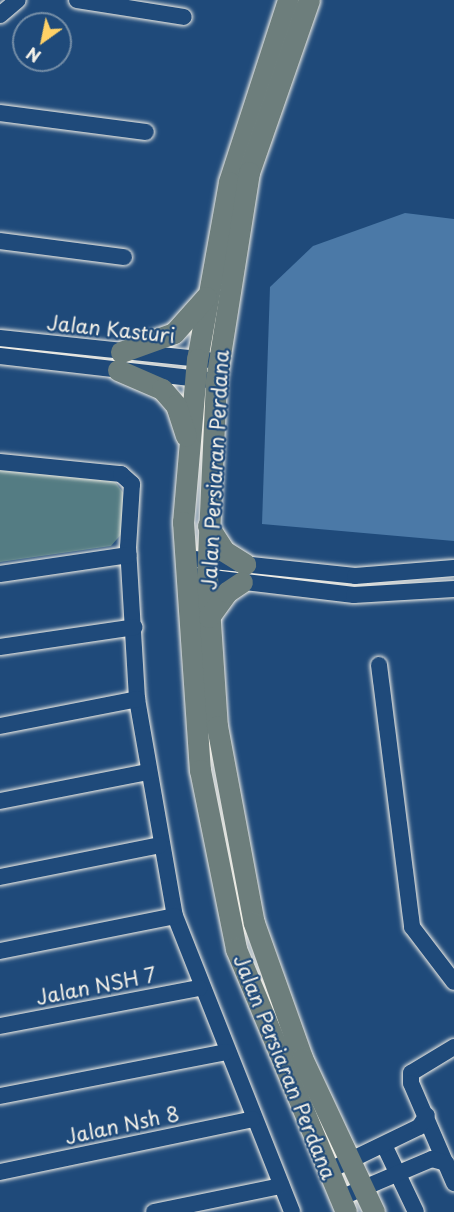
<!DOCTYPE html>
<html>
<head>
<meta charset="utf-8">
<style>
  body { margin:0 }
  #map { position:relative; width:454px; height:1212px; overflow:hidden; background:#1f4a7a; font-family:"Playpen Sans",sans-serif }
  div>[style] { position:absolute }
  .green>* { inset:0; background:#547c83 }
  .water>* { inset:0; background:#4b79a7 }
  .roads { filter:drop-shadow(0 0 2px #f4f1e8) drop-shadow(0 0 2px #f4f1e8) }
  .minor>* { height:16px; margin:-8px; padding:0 8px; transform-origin:8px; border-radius:8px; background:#1f4a7a }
  .major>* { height:21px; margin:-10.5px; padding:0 10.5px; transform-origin:10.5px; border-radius:10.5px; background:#6d7e7c }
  span { translate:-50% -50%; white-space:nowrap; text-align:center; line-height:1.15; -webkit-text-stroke:4.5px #1f4a7a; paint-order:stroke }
  .street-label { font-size:20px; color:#f4f1e8 }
  .north { position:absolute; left:12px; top:12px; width:60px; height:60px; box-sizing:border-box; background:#1f4a7a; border:2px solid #748da6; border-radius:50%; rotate:213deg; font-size:16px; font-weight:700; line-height:24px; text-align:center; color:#f4f1e8 }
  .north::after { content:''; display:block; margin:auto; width:21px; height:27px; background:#ffd166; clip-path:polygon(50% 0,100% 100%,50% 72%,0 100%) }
</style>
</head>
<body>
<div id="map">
  <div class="green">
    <i style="clip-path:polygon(0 468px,113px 479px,125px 495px,124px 531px,111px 546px,0 562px)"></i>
  </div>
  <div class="water">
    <i style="clip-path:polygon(405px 213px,454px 219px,454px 541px,262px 524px,270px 287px,313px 246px)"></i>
  </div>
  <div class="roads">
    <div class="minor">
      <i style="left:77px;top:0;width:108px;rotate:9deg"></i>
      <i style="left:0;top:15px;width:23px;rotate:-40deg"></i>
      <i style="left:0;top:113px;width:147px;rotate:7.4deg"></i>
      <i style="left:0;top:241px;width:125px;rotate:7.4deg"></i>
      <i style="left:0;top:338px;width:209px;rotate:6deg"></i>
      <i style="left:0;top:356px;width:207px;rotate:6.6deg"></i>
      <i style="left:0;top:462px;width:122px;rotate:5.7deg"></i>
      <i style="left:121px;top:474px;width:15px;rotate:42deg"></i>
      <i style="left:132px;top:484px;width:63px;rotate:93.6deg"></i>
      <i style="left:128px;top:547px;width:152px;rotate:86.6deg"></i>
      <i style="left:137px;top:699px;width:220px;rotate:80.1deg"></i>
      <i style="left:175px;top:916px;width:318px;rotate:68.4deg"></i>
      <i style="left:185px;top:558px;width:171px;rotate:6deg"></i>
      <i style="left:355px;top:576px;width:99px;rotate:-4.6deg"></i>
      <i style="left:0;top:574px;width:130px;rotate:-8.4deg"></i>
      <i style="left:195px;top:576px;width:160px;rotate:6.8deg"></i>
      <i style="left:354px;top:595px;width:100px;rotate:-3.4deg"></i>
      <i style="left:0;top:647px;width:136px;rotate:-8.4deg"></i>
      <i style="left:379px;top:665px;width:264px;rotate:82.8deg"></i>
      <i style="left:412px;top:927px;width:69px;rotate:52.6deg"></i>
      <i style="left:0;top:726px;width:140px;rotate:-11.1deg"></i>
      <i style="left:0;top:801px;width:151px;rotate:-11.1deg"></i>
      <i style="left:0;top:877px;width:163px;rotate:-11.3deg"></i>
      <i style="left:0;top:951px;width:178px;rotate:-11.3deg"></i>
      <i style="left:0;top:1026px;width:203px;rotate:-10.8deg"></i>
      <i style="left:454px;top:1047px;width:50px;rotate:148.8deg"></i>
      <i style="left:411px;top:1073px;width:10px;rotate:90deg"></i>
      <i style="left:411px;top:1083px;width:109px;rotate:66.7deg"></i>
      <i style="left:0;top:1096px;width:230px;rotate:-11deg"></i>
      <i style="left:384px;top:1145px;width:74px;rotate:64.5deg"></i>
      <i style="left:328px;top:1171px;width:101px;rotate:-25.8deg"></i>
      <i style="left:419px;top:1127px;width:14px;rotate:-56deg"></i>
      <i style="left:0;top:1172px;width:258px;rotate:-11.8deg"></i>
      <i style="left:340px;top:1198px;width:100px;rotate:-23deg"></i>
      <i style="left:432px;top:1159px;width:15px;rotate:16deg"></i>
      <i style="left:154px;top:1212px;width:130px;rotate:-11.6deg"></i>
    </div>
    <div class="major">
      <i style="left:288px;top:0;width:191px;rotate:108deg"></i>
      <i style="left:229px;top:182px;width:180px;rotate:100.2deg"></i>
      <i style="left:197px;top:359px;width:164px;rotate:94.9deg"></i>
      <i style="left:183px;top:522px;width:249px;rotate:86.1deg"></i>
      <i style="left:200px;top:770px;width:183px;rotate:78.6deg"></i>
      <i style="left:236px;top:949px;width:285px;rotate:67.3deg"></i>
      <i style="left:309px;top:0;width:182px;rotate:109.2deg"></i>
      <i style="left:249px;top:172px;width:212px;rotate:99deg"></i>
      <i style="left:216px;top:381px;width:196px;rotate:92.6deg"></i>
      <i style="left:207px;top:577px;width:149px;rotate:86.2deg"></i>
      <i style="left:217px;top:726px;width:200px;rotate:79.4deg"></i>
      <i style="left:254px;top:923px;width:143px;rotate:70.4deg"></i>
      <i style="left:302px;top:1058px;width:170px;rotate:64.9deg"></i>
      <i style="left:121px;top:352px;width:56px;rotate:-19.7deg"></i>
      <i style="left:174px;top:333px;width:48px;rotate:-48.4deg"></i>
      <i style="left:118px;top:370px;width:48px;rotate:23.4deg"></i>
      <i style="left:162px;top:389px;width:21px;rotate:49deg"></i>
      <i style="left:176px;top:405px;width:32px;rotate:72deg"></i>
      <i style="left:208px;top:526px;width:30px;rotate:57deg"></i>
      <i style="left:224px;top:551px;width:25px;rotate:32deg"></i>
      <i style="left:209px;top:617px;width:31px;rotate:-54deg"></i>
      <i style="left:227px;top:592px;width:18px;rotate:-34deg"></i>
    </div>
  </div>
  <div class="street-label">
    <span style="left:111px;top:329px;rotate:6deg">Jalan Kasturi</span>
    <span style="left:215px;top:470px;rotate:-87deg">Jalan Persiaran Perdana</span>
    <span style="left:96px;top:986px;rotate:-11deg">Jalan NSH 7</span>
    <span style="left:285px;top:1067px;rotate:68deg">Jalan Persiaran Perdana</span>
    <span style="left:122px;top:1125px;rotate:-12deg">Jalan Nsh 8</span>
  </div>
  <div class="north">N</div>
</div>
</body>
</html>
